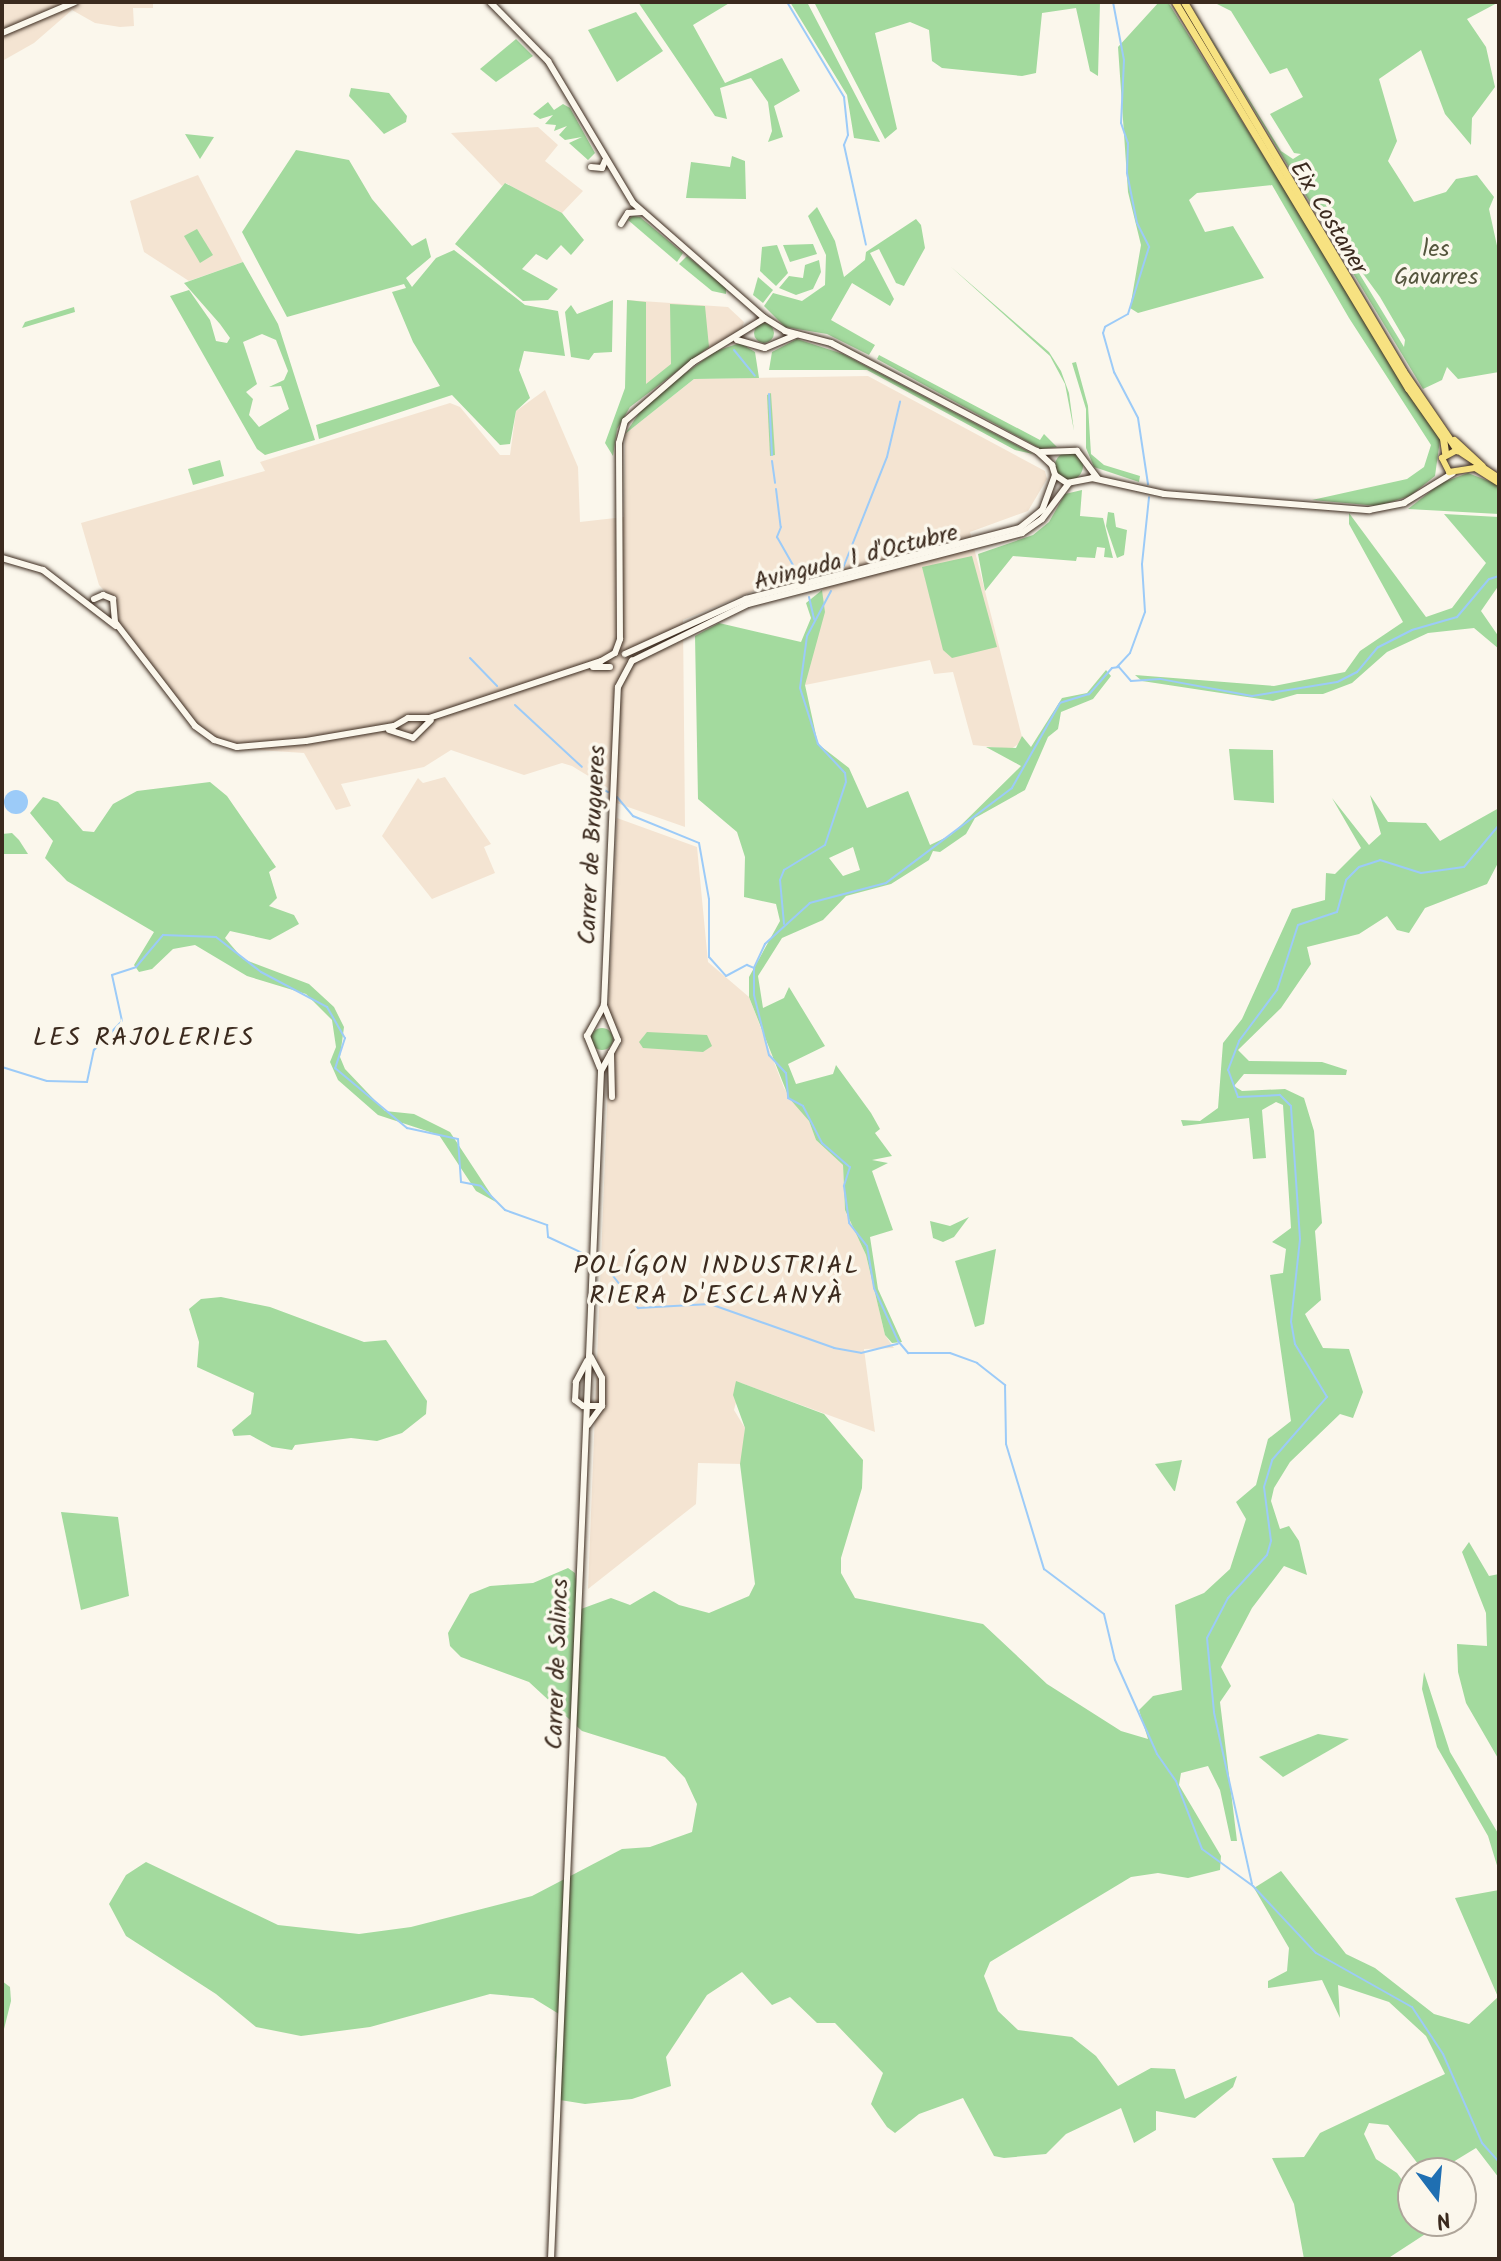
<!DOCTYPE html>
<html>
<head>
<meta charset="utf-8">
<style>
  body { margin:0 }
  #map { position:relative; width:1501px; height:2261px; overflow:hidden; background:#fbf7ec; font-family:Kalam,sans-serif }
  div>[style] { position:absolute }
  .built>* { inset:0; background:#f4e4d2 }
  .green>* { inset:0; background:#a3da9e }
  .round { border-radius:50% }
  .water>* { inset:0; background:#9ccbf8 }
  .stream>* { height:2px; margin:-1px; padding:0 1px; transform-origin:1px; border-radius:1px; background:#9ccbf8 }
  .roads { filter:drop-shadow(0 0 2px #3b2a1e) drop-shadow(0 0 2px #3b2a1e) }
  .secondary>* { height:6px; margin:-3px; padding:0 3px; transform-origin:3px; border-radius:3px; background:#fbf7ec }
  .primary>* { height:6px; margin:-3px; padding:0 3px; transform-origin:3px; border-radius:3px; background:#f7e281 }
  .highway>* { height:7px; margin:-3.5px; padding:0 3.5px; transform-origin:3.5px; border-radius:3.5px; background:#f7e281 }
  span { translate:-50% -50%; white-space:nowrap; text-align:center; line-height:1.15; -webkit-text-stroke:7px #fbf7ec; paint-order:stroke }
  .street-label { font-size:24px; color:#3b2a1e }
  .park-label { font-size:24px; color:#55563e }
  .neighbourhood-label { font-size:26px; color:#3b2a1e; letter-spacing:2px }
  .frame { position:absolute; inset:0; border:4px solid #3b2a1e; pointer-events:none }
  .north { position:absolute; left:1397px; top:2157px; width:80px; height:80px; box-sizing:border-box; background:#fbf7ec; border:2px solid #aea59a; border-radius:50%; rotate:164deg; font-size:22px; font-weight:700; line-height:32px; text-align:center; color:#3b2a1e }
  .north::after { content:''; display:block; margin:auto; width:28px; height:36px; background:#1f6fb2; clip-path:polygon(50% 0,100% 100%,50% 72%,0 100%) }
</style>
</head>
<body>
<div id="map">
  <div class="built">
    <i style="clip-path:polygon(2px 2px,153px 2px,153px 8px,133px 8px,134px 26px,120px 27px,95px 23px,72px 10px,34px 43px,4px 60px)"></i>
    <i style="clip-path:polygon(538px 127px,558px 145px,545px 161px,583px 191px,561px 214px,506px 183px,502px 186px,451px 133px)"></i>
    <i style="clip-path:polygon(198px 175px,243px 262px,189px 281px,144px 252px,130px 201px)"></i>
    <i style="clip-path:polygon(627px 300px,728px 307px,744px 322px,742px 328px,641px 392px)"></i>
    <i style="clip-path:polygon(868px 376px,1045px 471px,1047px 479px,1028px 511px,970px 532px,1023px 741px,1011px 749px,973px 745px,953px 672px,934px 674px,930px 660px,805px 685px,804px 659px,827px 573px,768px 585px,683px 620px,685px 827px,608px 800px,608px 788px,572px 766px,562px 763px,524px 775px,451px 750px,424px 767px,341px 784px,351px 806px,336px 810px,304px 753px,229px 748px,202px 734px,116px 621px,117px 604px,99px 585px,81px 523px,265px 471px,260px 462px,450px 403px,460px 407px,500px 455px,510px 455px,516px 411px,545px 390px,578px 467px,580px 522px,624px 517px,625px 434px,694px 379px)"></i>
    <i style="clip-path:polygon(445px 777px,491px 844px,484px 847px,495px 873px,432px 899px,382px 836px,418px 778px,423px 783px)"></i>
    <i style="clip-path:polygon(617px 818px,697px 847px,708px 962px,749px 997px,784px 1088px,809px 1121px,816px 1140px,843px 1165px,845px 1210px,866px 1255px,885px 1335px,894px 1348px,864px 1349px,875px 1432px,741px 1383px,734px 1410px,745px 1428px,743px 1464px,698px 1463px,696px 1504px,588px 1589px,609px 1057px,621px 1046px,620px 1032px,608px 1014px)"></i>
  </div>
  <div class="green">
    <i style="clip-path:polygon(638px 2px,731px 2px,693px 25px,725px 83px,782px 58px,800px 91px,774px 106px,783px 137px,768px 142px,772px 131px,768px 102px,751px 78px,720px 88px,727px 119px,715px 116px)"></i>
    <i style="clip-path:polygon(790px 2px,807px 2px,880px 142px,854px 138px,847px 95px)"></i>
    <i style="clip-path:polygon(814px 2px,1100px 2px,1098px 76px,1090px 71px,1076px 8px,1042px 13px,1036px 73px,1022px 76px,942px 68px,932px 61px,929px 30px,910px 22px,875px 33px,897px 129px,885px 139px)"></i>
    <i style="clip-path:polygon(1159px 2px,1168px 2px,1440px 440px,1435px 476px,1410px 496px,1378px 506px,1312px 500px,1407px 479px,1424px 467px,1431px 445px,1349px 318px,1272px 185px,1197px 193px,1189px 200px,1205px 232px,1233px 226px,1264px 278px,1138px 313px,1130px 308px,1141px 245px,1128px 192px,1118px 47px)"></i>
    <i style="clip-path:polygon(evenodd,1189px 2px,1281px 151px,1293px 159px,1301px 154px,1294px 153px,1270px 114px,1303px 97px,1287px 68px,1270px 74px,1231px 11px,1213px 2px,1499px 2px,1467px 19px,1486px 47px,1495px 87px,1472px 118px,1471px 145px,1445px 114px,1421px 50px,1379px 79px,1397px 141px,1388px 161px,1414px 202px,1446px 192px,1456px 179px,1477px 175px,1494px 197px,1489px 209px,1499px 255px,1499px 372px,1458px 379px,1447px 367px,1442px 380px,1423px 389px,1189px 2px,1340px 242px,1380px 297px,1405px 340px,1404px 347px,1340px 242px)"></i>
    <i style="clip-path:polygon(636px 12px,663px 51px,617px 82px,588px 30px)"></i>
    <i style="clip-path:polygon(516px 39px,533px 56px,496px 82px,480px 69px)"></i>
    <i style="clip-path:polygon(351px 88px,389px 93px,407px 116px,406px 122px,384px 134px,349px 96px)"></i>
    <i style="clip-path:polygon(548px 102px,554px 110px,563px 104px,570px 108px,595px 153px,588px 160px,569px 143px,582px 137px,565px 140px,559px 135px,567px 126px,554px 131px,556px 125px,545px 124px,553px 115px,540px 119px,533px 114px)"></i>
    <i style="clip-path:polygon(185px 134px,214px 137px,200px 159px)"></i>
    <i style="clip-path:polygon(296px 150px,349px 160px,372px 199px,412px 246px,426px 238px,431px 257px,406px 278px,412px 287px,436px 258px,454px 250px,525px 305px,558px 311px,565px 356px,524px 351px,519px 370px,530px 398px,516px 411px,510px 444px,500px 445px,452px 395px,319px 439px,316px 425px,440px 386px,413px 342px,392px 292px,406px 288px,404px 284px,287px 317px,242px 232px)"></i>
    <i style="clip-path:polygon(732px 156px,745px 161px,746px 199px,686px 198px,691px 162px,730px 167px)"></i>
    <i style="clip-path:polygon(505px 183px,562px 213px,584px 240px,571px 255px,561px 245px,547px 260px,536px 254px,522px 269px,558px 289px,548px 300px,523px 301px,455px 244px)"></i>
    <i style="clip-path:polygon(817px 207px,835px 241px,844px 277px,865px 260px,866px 252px,916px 219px,921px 225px,925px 248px,904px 286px,896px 283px,879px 249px,870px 253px,894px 299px,890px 306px,852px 283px,831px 320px,875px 345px,869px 355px,827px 334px,785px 327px,764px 306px,773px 293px,802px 301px,825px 285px,826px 255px,808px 216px)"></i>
    <i style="clip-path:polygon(633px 216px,640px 217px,683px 253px,677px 262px,628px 220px)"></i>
    <i style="clip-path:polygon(197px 229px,213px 255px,200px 263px,184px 236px)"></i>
    <i style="clip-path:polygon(813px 244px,817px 254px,790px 262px,783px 245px)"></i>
    <i style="clip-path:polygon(777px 245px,788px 273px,776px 286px,760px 271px,762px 247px)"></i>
    <i style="clip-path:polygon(687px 256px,726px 288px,726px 294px,712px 291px,679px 264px)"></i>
    <i style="clip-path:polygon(819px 260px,821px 272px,813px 289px,796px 295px,779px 288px,789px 276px,803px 278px,805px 265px)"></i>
    <i style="clip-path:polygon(evenodd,243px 262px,278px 324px,315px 440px,265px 455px,257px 449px,170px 296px,189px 290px,210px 320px,216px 341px,227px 343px,230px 338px,220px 324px,184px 283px,243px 262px,262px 334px,276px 340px,288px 371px,284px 380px,269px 387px,281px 386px,289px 409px,259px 427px,249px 415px,253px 399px,246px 392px,257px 384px,243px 342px,262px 334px)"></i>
    <i style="clip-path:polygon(950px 266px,1049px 352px,1061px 371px,1069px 393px,1074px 431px,1065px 384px,1050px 356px)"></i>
    <i style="clip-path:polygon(758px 277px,773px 290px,763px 303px,753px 295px)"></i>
    <i style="clip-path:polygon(613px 300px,612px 352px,594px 353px,589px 360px,571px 357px,565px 312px,571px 305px,577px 314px)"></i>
    <i style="clip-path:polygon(627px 300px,646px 302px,646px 384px,671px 364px,670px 304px,705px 306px,709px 347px,630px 407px,617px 429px,613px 456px,605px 443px,625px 388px)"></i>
    <i style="clip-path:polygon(74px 307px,75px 312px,22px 328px,25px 322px)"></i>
    <i class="round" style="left:754px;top:323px;width:20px;height:20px"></i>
    <i style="clip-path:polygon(797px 339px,843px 354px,1033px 454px,1015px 450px,867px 370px,769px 370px,772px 352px)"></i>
    <i style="clip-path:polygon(740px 343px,755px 352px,759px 378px,694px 379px,625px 434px,647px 401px,716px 351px)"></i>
    <i style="clip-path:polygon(879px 355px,1040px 440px,1044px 434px,1057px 447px,1041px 449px,877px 359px)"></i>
    <i style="clip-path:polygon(1076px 362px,1088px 406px,1091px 454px,1104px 465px,1140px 476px,1139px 482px,1094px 467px,1086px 448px,1086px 409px,1072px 363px)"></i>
    <i style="clip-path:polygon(771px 393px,775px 455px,770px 456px,767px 395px)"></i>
    <i class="round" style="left:1055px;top:452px;width:28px;height:28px"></i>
    <i style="clip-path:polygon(220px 460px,224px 476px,193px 485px,188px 469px)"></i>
    <i style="clip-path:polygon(1468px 473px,1499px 485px,1499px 514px,1408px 509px,1441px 483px)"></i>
    <i style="clip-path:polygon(1082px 490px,1080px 516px,1103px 518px,1113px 558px,1104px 557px,1105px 548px,1097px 547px,1095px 558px,1077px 557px,1076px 561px,1013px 556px,985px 591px,978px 554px,1033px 535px,1049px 522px,1065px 494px)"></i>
    <i style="clip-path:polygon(1108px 512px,1114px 513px,1116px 527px,1127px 530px,1124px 555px,1117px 558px,1106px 526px)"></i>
    <i style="clip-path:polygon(1349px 513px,1426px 617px,1452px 608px,1486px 563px,1444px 514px,1499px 517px,1499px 585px,1481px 611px,1499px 637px,1499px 649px,1474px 628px,1428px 633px,1387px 652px,1352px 683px,1323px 694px,1297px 694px,1273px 701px,1142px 681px,1135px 675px,1274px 686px,1345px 672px,1360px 651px,1403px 622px,1349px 524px)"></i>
    <i style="clip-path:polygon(972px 556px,997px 647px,952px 658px,943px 650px,922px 567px)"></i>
    <i style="clip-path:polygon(evenodd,822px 590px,825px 612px,805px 685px,818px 744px,849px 768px,867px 808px,908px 791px,930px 845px,951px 835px,1021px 766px,986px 747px,1016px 748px,1022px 736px,1031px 747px,1062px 698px,1087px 693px,1106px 670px,1111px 676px,1093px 699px,1061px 712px,1058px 729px,1048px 737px,1025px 790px,975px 818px,966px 834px,940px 852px,933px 851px,929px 860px,891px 884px,846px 896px,823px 920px,782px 938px,758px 976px,763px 1008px,784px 998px,789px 987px,825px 1046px,788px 1064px,796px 1084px,833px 1074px,836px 1065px,871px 1113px,880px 1129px,875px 1133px,892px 1156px,872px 1160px,888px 1163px,872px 1171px,893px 1230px,870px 1237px,878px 1289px,902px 1342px,892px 1343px,885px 1335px,866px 1255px,845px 1210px,843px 1165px,816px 1140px,809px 1121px,789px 1098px,749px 997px,749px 977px,780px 921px,776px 904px,744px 897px,745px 857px,737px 832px,698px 799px,695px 636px,719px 623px,801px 642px,811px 618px,806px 603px,822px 590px,853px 847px,860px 870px,843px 876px,829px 858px,853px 847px)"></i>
    <i style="clip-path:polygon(1229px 749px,1273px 750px,1274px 803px,1234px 800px)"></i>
    <i style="clip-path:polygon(210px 782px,227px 796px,276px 867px,269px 872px,277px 898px,269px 906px,294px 915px,299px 924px,270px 940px,230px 931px,225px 938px,243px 959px,309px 984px,334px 1007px,344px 1027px,340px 1057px,345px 1069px,385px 1111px,414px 1114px,450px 1132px,496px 1202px,476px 1191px,439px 1135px,378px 1115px,338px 1080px,330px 1062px,336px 1047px,332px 1020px,306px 994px,247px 976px,195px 945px,173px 949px,152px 969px,139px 972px,134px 965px,154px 932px,67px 881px,45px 858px,53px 841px,30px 813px,43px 797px,58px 802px,83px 831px,94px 832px,113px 804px,137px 791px)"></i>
    <i style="clip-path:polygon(1370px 795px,1388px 822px,1426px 823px,1440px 841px,1499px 808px,1499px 861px,1487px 884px,1425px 908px,1409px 933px,1397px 930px,1387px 916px,1359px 934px,1307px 947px,1311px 964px,1281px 1008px,1238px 1050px,1249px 1061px,1322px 1062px,1347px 1070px,1346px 1075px,1244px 1074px,1234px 1086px,1242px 1091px,1285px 1089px,1304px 1098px,1314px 1131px,1322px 1223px,1315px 1231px,1321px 1300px,1305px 1314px,1323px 1348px,1349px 1349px,1363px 1392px,1353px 1418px,1340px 1414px,1290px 1462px,1274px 1488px,1271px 1501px,1280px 1529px,1289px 1526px,1299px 1541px,1307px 1575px,1284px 1566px,1252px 1608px,1221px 1667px,1231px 1686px,1220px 1702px,1237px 1841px,1231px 1841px,1220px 1790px,1208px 1766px,1181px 1773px,1179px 1785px,1221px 1856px,1220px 1870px,1188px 1878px,1158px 1873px,1131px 1877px,990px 1962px,984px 1976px,998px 2011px,1018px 2030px,1072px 2037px,1096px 2056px,1118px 2086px,1151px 2068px,1175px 2069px,1185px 2099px,1237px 2076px,1233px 2087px,1195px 2118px,1156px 2111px,1156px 2130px,1134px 2143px,1121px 2108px,1066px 2134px,1046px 2154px,1004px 2158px,994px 2156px,963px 2098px,919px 2114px,895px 2133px,887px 2127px,871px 2104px,883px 2073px,835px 2023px,817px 2023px,790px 1997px,772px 2005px,742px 1972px,707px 1995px,666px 2057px,671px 2086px,632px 2099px,585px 2104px,560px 2100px,555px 2057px,559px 2014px,533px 1998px,490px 1994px,370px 2027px,301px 2036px,256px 2027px,216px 1994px,126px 1936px,109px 1904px,126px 1875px,146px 1862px,278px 1925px,359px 1934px,411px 1927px,532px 1896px,622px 1849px,650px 1847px,692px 1832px,697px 1804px,685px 1778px,665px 1757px,582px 1731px,529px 1682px,461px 1657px,450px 1646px,448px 1633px,470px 1594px,490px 1586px,533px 1583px,568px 1568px,575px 1573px,581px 1609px,611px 1598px,630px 1605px,654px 1591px,679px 1605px,709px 1613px,749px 1596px,755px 1584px,740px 1464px,745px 1428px,733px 1395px,736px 1381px,824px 1414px,863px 1460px,862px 1488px,841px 1558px,841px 1573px,855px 1598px,983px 1624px,1047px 1684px,1121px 1731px,1148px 1739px,1139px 1710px,1153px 1696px,1182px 1690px,1175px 1605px,1204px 1593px,1230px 1569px,1246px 1519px,1236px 1502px,1256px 1485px,1268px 1439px,1291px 1421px,1270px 1275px,1283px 1273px,1286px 1249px,1272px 1242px,1291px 1228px,1283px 1105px,1276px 1102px,1262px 1110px,1266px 1158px,1253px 1159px,1249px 1118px,1183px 1126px,1181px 1120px,1200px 1121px,1218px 1108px,1223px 1043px,1242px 1019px,1292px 909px,1325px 900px,1326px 873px,1335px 874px,1361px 848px,1332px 798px,1369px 845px,1381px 834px)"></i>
    <i style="clip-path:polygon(12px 833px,19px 840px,28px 854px,2px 854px,2px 834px)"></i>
    <i class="round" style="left:591px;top:1028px;width:22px;height:22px"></i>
    <i style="clip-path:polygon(647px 1032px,707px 1035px,712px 1046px,703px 1052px,643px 1048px,639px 1042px)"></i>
    <i style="clip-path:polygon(969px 1217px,954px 1237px,943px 1242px,933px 1238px,930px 1221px,950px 1226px)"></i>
    <i style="clip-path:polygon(996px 1249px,984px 1324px,975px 1327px,955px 1261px)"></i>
    <i style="clip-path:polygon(221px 1297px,270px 1307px,364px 1342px,386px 1340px,427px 1401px,426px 1414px,402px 1433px,377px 1441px,351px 1438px,295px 1445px,292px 1450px,272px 1447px,250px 1435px,234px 1436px,232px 1430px,251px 1414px,254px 1393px,197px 1367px,199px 1342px,189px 1309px,201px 1299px)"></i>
    <i style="clip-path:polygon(1182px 1460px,1175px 1491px,1174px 1491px,1155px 1464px)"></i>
    <i style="clip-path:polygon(61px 1512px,118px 1517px,129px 1596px,81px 1610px)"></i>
    <i style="clip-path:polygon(1469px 1542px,1489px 1576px,1499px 1574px,1499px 1760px,1466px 1703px,1458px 1672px,1457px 1644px,1487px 1646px,1486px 1613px,1462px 1552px)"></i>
    <i style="clip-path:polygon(1424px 1672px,1450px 1752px,1499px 1835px,1499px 1872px,1488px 1836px,1437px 1747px,1422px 1689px)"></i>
    <i style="clip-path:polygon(1318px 1734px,1349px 1739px,1283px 1777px,1259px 1757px)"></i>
    <i style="clip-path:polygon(1281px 1871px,1346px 1954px,1375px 1968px,1434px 2014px,1469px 2024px,1498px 1997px,1455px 1898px,1499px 1890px,1499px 2178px,1476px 2148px,1435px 2173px,1425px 2173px,1388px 2125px,1369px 2123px,1364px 2134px,1376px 2159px,1397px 2173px,1413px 2195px,1413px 2221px,1430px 2221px,1433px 2229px,1387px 2259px,1304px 2259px,1294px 2204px,1272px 2158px,1304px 2157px,1320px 2133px,1445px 2074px,1426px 2036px,1389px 2002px,1338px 1985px,1340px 2018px,1322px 1980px,1268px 1988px,1268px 1981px,1287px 1971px,1289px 1948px,1254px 1888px)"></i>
    <i style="clip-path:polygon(2px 1981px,10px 1987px,11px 2001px,2px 2037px)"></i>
  </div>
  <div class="water">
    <i class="round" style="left:4px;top:790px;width:24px;height:24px"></i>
  </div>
  <div class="stream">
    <i style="left:787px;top:2px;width:111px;rotate:59deg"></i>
    <i style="left:844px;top:97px;width:38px;rotate:84deg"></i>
    <i style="left:848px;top:135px;width:11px;rotate:112deg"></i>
    <i style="left:844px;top:145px;width:102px;rotate:77.6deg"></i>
    <i style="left:1113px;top:2px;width:59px;rotate:79.3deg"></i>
    <i style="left:1124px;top:60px;width:63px;rotate:92.7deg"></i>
    <i style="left:1121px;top:123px;width:21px;rotate:71deg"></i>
    <i style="left:1128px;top:143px;width:30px;rotate:92deg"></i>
    <i style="left:1127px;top:173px;width:51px;rotate:78.7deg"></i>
    <i style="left:1137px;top:223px;width:27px;rotate:63deg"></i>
    <i style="left:1149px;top:247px;width:70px;rotate:107.4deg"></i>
    <i style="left:1128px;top:314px;width:26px;rotate:151deg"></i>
    <i style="left:1105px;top:327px;width:6px;rotate:108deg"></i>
    <i style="left:1103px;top:333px;width:41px;rotate:74.2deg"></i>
    <i style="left:1114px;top:372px;width:52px;rotate:62.4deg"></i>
    <i style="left:1138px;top:418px;width:67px;rotate:81.4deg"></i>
    <i style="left:734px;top:350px;width:33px;rotate:51deg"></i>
    <i style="left:769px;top:394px;width:61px;rotate:87.2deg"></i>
    <i style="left:772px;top:461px;width:22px;rotate:82deg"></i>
    <i style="left:776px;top:489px;width:38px;rotate:83deg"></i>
    <i style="left:781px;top:527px;width:11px;rotate:112deg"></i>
    <i style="left:777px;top:537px;width:48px;rotate:60.3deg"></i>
    <i style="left:843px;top:568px;width:119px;rotate:-68.4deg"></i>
    <i style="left:887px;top:457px;width:57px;rotate:-76.7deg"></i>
    <i style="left:1499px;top:576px;width:10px;rotate:163deg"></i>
    <i style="left:1489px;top:579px;width:50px;rotate:130.1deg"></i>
    <i style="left:1457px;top:617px;width:47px;rotate:163.9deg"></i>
    <i style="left:1412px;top:630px;width:38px;rotate:153deg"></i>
    <i style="left:1378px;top:647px;width:33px;rotate:130deg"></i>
    <i style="left:1357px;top:672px;width:22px;rotate:153deg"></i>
    <i style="left:1337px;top:682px;width:86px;rotate:170.6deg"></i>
    <i style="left:1252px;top:696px;width:94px;rotate:-169.5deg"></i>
    <i style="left:1160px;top:679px;width:29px;rotate:176deg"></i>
    <i style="left:1131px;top:681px;width:18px;rotate:-131deg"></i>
    <i style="left:1119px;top:667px;width:7px;rotate:172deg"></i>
    <i style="left:1112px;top:668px;width:35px;rotate:131deg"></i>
    <i style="left:1089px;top:694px;width:30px;rotate:163deg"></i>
    <i style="left:1060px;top:703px;width:98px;rotate:119.5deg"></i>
    <i style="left:1012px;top:788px;width:158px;rotate:143deg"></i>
    <i style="left:886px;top:883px;width:79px;rotate:165.3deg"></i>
    <i style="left:810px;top:903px;width:61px;rotate:137.7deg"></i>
    <i style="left:765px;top:944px;width:26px;rotate:115deg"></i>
    <i style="left:754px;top:968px;width:27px;rotate:90deg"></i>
    <i style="left:754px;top:995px;width:62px;rotate:76deg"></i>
    <i style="left:769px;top:1055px;width:25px;rotate:47deg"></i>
    <i style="left:786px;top:1073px;width:25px;rotate:85deg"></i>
    <i style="left:788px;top:1098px;width:17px;rotate:28deg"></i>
    <i style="left:803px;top:1106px;width:42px;rotate:62.8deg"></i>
    <i style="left:822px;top:1143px;width:37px;rotate:41deg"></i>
    <i style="left:850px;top:1167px;width:20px;rotate:108deg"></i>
    <i style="left:844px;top:1186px;width:37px;rotate:82deg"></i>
    <i style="left:849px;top:1223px;width:29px;rotate:52deg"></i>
    <i style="left:867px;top:1246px;width:43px;rotate:80.5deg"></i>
    <i style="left:874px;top:1288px;width:58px;rotate:65.6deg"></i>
    <i style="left:898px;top:1341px;width:16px;rotate:50deg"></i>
    <i style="left:908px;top:1353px;width:42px"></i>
    <i style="left:950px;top:1353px;width:29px;rotate:20deg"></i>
    <i style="left:977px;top:1363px;width:36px;rotate:38deg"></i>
    <i style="left:1005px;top:1385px;width:59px;rotate:89deg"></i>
    <i style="left:1006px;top:1444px;width:131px;rotate:73.1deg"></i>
    <i style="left:1044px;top:1569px;width:75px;rotate:36.9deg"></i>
    <i style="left:1104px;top:1614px;width:47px;rotate:76.6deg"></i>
    <i style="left:1115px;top:1660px;width:103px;rotate:65.9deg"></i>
    <i style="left:1157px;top:1754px;width:33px;rotate:55deg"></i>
    <i style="left:1176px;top:1781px;width:73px;rotate:69.1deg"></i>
    <i style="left:1202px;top:1849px;width:63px;rotate:36deg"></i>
    <i style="left:1253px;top:1886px;width:92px;rotate:46.8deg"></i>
    <i style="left:1316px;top:1953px;width:110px;rotate:29.4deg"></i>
    <i style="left:1412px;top:2007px;width:56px;rotate:56.6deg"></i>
    <i style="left:1443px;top:2054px;width:97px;rotate:66.3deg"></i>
    <i style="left:1482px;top:2143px;width:25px;rotate:48deg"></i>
    <i style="left:809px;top:597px;width:23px;rotate:77deg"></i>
    <i style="left:470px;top:658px;width:39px;rotate:46deg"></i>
    <i style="left:1117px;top:667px;width:19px;rotate:-47deg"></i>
    <i style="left:1130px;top:653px;width:44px;rotate:-69.9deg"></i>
    <i style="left:1145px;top:612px;width:48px;rotate:-93.6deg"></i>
    <i style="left:1142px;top:564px;width:67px;rotate:-84deg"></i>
    <i style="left:515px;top:705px;width:91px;rotate:42.8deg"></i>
    <i style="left:595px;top:785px;width:15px;rotate:28deg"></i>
    <i style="left:617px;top:797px;width:25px;rotate:50deg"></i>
    <i style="left:633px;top:816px;width:71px;rotate:22.2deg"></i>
    <i style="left:699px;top:843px;width:57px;rotate:79.9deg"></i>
    <i style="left:709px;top:899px;width:58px;rotate:90deg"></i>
    <i style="left:709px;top:957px;width:25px;rotate:48deg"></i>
    <i style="left:726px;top:976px;width:24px;rotate:-28deg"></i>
    <i style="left:747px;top:965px;width:8px;rotate:23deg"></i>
    <i style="left:784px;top:924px;width:44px;rotate:-95.2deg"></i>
    <i style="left:780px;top:880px;width:11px;rotate:-68deg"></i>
    <i style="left:784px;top:870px;width:48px;rotate:-31.4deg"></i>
    <i style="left:825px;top:845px;width:66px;rotate:-71.6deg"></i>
    <i style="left:846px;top:782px;width:9px;rotate:-96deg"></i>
    <i style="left:845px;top:773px;width:40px;rotate:-133deg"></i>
    <i style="left:818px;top:744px;width:59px;rotate:-107.8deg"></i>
    <i style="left:800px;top:688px;width:52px;rotate:-82.3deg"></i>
    <i style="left:807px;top:636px;width:51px;rotate:-61.9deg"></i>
    <i style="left:2px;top:1067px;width:47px;rotate:17.3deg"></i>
    <i style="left:47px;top:1081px;width:40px;rotate:1.4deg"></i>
    <i style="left:87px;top:1082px;width:33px;rotate:-78deg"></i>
    <i style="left:94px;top:1050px;width:40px;rotate:-46deg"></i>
    <i style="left:122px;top:1021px;width:47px;rotate:-102.3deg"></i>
    <i style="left:112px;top:975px;width:25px;rotate:-18deg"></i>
    <i style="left:136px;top:967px;width:42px;rotate:-49.8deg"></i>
    <i style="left:163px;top:935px;width:53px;rotate:2.2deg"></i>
    <i style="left:216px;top:937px;width:57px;rotate:37.9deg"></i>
    <i style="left:261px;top:972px;width:75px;rotate:27.9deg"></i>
    <i style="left:327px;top:1007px;width:36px;rotate:60deg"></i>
    <i style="left:345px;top:1038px;width:32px;rotate:108deg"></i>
    <i style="left:335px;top:1068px;width:94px;rotate:39.8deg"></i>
    <i style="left:407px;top:1128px;width:52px;rotate:12.2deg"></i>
    <i style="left:458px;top:1139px;width:43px;rotate:86deg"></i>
    <i style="left:461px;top:1182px;width:20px;rotate:11deg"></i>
    <i style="left:481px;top:1186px;width:34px;rotate:45deg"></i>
    <i style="left:505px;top:1210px;width:45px;rotate:19.7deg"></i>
    <i style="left:547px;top:1225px;width:12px;rotate:85deg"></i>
    <i style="left:548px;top:1237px;width:40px;rotate:25deg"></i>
    <i style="left:610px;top:1272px;width:46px;rotate:52.1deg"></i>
    <i style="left:638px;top:1308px;width:72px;rotate:-3.2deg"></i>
    <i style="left:710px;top:1304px;width:132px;rotate:19.5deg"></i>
    <i style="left:834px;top:1348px;width:27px;rotate:10deg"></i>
    <i style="left:861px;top:1353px;width:38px;rotate:-14deg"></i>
    <i style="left:1252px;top:1884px;width:176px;rotate:-102.5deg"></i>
    <i style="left:1214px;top:1712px;width:74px;rotate:-95.4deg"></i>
    <i style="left:1207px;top:1638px;width:45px;rotate:-62.3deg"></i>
    <i style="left:1228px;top:1598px;width:58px;rotate:-47.8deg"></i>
    <i style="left:1267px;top:1555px;width:15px;rotate:-74deg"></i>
    <i style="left:1271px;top:1541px;width:54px;rotate:-97.4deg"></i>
    <i style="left:1264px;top:1487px;width:28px;rotate:-73deg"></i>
    <i style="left:1272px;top:1460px;width:84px;rotate:-48.9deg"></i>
    <i style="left:1327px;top:1397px;width:62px;rotate:-121.1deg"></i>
    <i style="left:1295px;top:1344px;width:22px;rotate:-100deg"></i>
    <i style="left:1291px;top:1322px;width:83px;rotate:-83.8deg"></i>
    <i style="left:1300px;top:1239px;width:133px;rotate:-93.9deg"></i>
    <i style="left:1291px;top:1106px;width:16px;rotate:-135deg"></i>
    <i style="left:1280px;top:1095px;width:42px;rotate:177.3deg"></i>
    <i style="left:1238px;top:1097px;width:29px;rotate:-110deg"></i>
    <i style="left:1228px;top:1070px;width:31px;rotate:-69deg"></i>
    <i style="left:1239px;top:1041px;width:64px;rotate:-53.3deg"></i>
    <i style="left:1277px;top:990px;width:68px;rotate:-72.1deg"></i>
    <i style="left:1298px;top:925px;width:41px;rotate:-18.4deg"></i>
    <i style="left:1337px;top:912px;width:33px;rotate:-74deg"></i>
    <i style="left:1346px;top:880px;width:18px;rotate:-45deg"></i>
    <i style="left:1359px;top:867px;width:22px;rotate:-18deg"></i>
    <i style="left:1380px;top:860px;width:43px;rotate:17.6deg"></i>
    <i style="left:1421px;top:873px;width:43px;rotate:-7.9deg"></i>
    <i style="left:1464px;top:867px;width:55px;rotate:-50.2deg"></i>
  </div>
  <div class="roads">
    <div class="secondary">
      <i style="left:490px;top:2px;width:83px;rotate:45.5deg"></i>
      <i style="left:548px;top:61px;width:165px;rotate:59.1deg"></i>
      <i style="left:633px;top:203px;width:173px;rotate:41.2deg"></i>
      <i style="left:763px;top:317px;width:26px;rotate:32deg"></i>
      <i style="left:785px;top:331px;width:48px;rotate:14.6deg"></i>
      <i style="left:831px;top:343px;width:233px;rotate:27.7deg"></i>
      <i style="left:1037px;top:451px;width:21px;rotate:43deg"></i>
      <i style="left:1052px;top:465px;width:10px;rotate:73deg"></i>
      <i style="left:1055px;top:475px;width:37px;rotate:110deg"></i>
      <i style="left:1042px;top:510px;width:28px;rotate:141deg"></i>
      <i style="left:1020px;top:528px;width:283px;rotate:165.5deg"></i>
      <i style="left:746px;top:599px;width:133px;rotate:155.6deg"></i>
      <i style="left:2px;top:33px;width:79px;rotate:-23deg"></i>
      <i style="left:591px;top:167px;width:11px;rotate:5deg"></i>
      <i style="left:602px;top:168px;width:8px;rotate:-67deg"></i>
      <i style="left:621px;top:224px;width:13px;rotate:-58deg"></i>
      <i style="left:628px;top:213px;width:14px;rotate:-4deg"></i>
      <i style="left:737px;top:340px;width:29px;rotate:16deg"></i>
      <i style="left:765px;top:348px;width:34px;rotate:-23deg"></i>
      <i style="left:1041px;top:452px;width:36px;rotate:-2deg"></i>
      <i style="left:1077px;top:451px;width:34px;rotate:53deg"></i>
      <i style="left:1055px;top:475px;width:14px;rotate:34deg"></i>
      <i style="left:1067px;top:483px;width:25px;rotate:-11deg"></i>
      <i style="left:1092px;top:478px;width:74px;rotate:12.5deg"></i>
      <i style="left:1164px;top:494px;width:206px;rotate:4.5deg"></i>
      <i style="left:1369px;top:510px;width:36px;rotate:-11deg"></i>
      <i style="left:1404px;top:503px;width:57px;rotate:-31.5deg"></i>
      <i style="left:2px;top:558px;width:43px;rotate:16.3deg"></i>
      <i style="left:43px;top:570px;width:92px;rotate:37.5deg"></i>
      <i style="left:94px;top:599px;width:10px;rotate:-24deg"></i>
      <i style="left:103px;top:595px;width:11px;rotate:22deg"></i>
      <i style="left:113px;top:599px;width:23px;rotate:85deg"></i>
      <i style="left:115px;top:622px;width:131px;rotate:52.4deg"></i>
      <i style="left:195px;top:726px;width:24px;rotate:36deg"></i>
      <i style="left:214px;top:740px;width:24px;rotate:17deg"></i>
      <i style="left:237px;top:747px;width:69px;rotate:-5deg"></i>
      <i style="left:306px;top:741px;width:89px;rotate:-9.7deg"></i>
      <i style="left:394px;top:726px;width:16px;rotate:-30deg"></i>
      <i style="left:408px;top:718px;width:21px"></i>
      <i style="left:429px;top:718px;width:181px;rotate:-18.3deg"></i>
      <i style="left:601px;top:661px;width:16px;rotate:-30deg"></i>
      <i style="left:615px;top:653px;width:15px;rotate:-70deg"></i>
      <i style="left:620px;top:639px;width:196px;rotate:-90.3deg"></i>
      <i style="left:619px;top:443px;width:23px;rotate:-75deg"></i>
      <i style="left:625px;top:421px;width:90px;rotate:-40.9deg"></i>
      <i style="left:693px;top:362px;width:84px;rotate:-31.4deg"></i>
      <i style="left:593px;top:667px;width:17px"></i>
      <i style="left:389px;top:730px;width:25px;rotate:18deg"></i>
      <i style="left:413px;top:738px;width:25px;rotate:-45deg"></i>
      <i style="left:611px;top:1053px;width:44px;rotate:88.7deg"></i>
      <i style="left:600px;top:1068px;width:35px;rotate:-112deg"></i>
      <i style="left:587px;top:1036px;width:35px;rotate:-61deg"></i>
      <i style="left:604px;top:1005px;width:318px;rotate:-87.5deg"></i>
      <i style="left:618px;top:687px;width:30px;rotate:-62deg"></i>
      <i style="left:632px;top:661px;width:129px;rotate:-26.2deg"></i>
      <i style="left:748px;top:604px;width:283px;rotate:-14.5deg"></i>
      <i style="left:1022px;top:533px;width:24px;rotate:-35deg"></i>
      <i style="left:1042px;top:519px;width:45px;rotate:-53.1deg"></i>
      <i style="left:587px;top:1361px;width:24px;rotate:118deg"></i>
      <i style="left:576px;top:1382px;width:18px;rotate:93deg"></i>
      <i style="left:575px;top:1400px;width:10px;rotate:37deg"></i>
      <i style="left:583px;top:1406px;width:19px"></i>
      <i style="left:588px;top:1425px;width:24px;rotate:-54deg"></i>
      <i style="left:602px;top:1406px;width:28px;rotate:-90deg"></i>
      <i style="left:602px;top:1378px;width:24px;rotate:-118deg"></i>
      <i style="left:551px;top:2259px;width:1189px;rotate:-87.59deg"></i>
      <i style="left:601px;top:1071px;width:35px;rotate:-61deg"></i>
      <i style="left:618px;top:1040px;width:38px;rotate:-112deg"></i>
    </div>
    <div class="primary">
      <i style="left:1499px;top:478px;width:50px;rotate:-146.3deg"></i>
      <i style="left:1457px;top:450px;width:17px;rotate:152deg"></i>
      <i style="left:1442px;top:458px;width:16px;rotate:63deg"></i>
      <i style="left:1449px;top:472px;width:26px;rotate:-9deg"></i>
      <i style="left:1475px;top:468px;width:28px;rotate:32deg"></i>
    </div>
    <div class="highway">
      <i style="left:1175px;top:2px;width:451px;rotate:58.9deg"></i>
      <i style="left:1408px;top:388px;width:61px;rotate:55deg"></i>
      <i style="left:1443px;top:438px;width:15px;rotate:82deg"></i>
      <i style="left:1184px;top:2px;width:429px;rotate:59.3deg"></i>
      <i style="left:1403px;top:371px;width:96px;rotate:55.6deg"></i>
      <i style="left:1454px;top:440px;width:38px;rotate:43deg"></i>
    </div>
  </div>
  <div class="street-label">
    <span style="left:1328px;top:218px;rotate:59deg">Eix Costaner</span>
    <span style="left:856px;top:558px;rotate:-14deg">Avinguda 1 d'Octubre</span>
    <span style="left:593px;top:845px;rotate:-87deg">Carrer de Brugueres</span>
    <span style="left:558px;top:1664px;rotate:-88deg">Carrer de Salincs</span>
  </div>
  <div class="park-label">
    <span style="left:1436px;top:264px">les<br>Gavarres</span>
  </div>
  <div class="neighbourhood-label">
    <span style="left:144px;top:1039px">LES RAJOLERIES</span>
    <span style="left:717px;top:1282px">POLÍGON INDUSTRIAL<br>RIERA D'ESCLANYÀ</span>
  </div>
  <div class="frame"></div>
  <div class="north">N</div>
</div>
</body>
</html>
